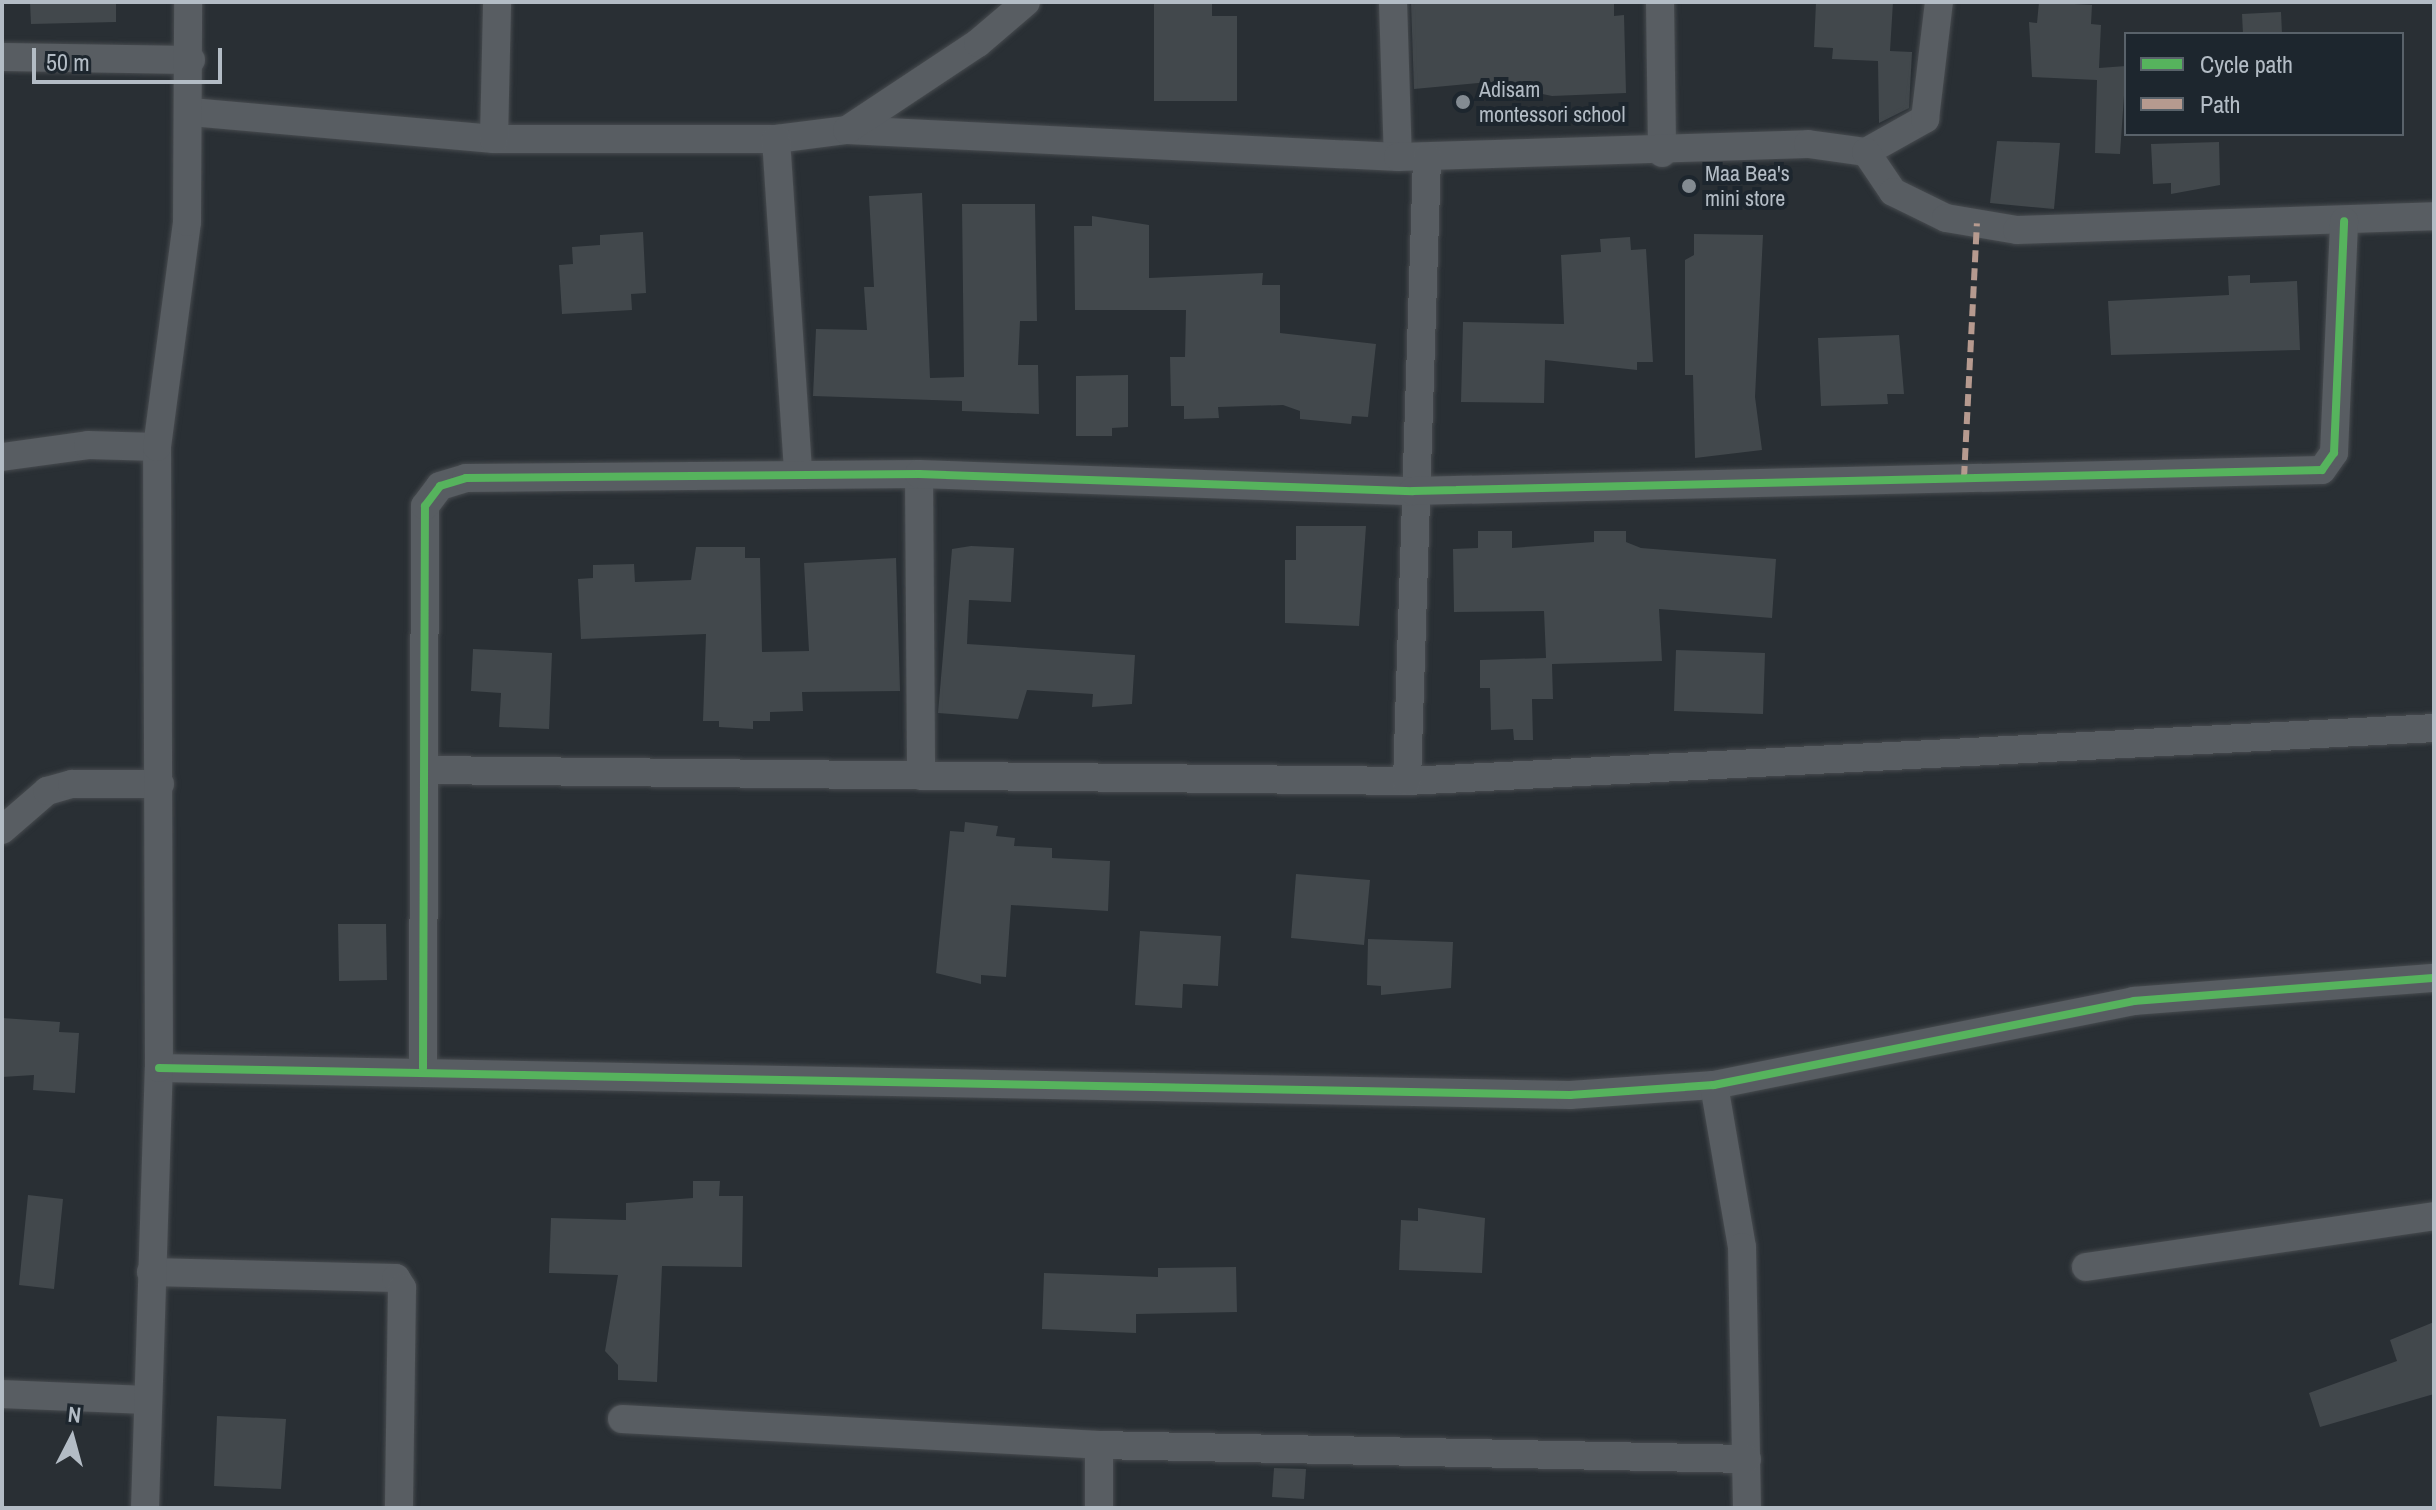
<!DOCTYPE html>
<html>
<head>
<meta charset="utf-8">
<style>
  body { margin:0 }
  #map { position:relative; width:2436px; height:1510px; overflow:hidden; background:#292f34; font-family:"Archivo Narrow",sans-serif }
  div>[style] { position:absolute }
  .building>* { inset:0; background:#42484c }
  .roads { filter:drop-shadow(0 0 2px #474b4f) drop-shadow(0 0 2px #474b4f) }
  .minor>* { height:28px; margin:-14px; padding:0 14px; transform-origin:14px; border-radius:14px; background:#585d62 }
  .quiet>* { height:6px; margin-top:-3px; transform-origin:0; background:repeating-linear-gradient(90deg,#b69a8f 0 12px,transparent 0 18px) }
  .cycleway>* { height:8px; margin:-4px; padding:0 4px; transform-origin:4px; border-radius:4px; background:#56b35d }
  .dots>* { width:22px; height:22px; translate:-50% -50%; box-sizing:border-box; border:4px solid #1d262e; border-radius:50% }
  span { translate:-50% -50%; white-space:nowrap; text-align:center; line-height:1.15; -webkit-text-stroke:8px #1d262e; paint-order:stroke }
  .poi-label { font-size:22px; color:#b3bcc5 }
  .left { translate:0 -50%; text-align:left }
  .frame { position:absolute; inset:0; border:4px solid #b3bcc5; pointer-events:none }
  .legend { position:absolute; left:2124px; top:32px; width:280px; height:104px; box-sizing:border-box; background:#1d262e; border:2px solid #59626a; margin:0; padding:10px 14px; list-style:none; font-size:24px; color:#b3bcc5 }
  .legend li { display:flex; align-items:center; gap:16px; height:40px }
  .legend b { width:40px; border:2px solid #59626a }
  .north { position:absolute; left:32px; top:1398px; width:80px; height:80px; -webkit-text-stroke:6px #1d262e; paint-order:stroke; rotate:6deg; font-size:22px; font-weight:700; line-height:32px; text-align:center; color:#b3bcc5 }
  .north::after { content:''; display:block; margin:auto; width:28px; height:36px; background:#b3bcc5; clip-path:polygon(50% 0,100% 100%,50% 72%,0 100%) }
  .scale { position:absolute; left:32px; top:48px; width:190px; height:36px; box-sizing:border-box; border:4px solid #b3bcc5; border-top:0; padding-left:10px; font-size:24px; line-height:28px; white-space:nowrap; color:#b3bcc5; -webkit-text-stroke:6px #1d262e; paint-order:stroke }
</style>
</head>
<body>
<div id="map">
  <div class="building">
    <i style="clip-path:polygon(30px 2px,116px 2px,116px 22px,31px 24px)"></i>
    <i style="clip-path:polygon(1154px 2px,1212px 2px,1212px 16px,1237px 16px,1237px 101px,1154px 101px)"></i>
    <i style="clip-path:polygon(1411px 2px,1614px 2px,1614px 16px,1624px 15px,1626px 93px,1552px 96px,1528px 91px,1528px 85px,1489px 82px,1414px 89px)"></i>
    <i style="clip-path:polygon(1816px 2px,1893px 2px,1890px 51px,1912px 52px,1909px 108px,1879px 123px,1878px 61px,1832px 59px,1833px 48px,1814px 47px)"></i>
    <i style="clip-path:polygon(2039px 2px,2092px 5px,2091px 24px,2101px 25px,2099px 68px,2126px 66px,2120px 154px,2095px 153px,2097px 80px,2032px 77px,2029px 22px,2037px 23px)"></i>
    <i style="clip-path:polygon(2281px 12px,2282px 34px,2243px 34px,2242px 14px)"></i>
    <i style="clip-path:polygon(1997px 141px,2060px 143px,2054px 209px,1990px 203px)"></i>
    <i style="clip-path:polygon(2219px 142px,2220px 185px,2171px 194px,2171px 183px,2153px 184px,2151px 144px)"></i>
    <i style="clip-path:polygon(922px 193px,930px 378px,964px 377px,962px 204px,1035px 204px,1037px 321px,1020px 321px,1018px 365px,1038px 365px,1039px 414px,962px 411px,962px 401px,813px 396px,816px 329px,867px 330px,864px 287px,874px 287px,869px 196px)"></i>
    <i style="clip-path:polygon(1092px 216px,1149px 225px,1149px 278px,1263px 273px,1262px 285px,1280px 285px,1280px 333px,1376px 344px,1368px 417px,1352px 416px,1351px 424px,1300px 419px,1300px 411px,1283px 405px,1218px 407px,1219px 418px,1184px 419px,1184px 406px,1171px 406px,1170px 357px,1185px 357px,1186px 310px,1075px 310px,1074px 226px,1092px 226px)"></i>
    <i style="clip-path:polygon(643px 232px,646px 293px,631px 294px,632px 310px,562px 314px,559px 265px,573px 264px,572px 247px,600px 245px,600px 235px)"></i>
    <i style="clip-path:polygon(1694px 234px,1763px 235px,1755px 397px,1762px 450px,1695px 458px,1693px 375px,1685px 375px,1685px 260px,1694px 255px)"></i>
    <i style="clip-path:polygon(1630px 237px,1631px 250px,1646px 249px,1653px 362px,1637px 362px,1637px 370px,1545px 360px,1544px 403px,1461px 402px,1463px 322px,1564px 324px,1561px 255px,1601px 252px,1600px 239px)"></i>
    <i style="clip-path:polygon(2250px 275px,2250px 283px,2297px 281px,2300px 350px,2111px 355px,2108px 301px,2229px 295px,2228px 276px)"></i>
    <i style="clip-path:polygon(1899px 335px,1904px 394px,1887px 394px,1888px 404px,1821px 406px,1818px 338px)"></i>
    <i style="clip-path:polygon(1128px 375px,1128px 427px,1112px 428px,1112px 436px,1076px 436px,1076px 376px)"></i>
    <i style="clip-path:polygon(1296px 526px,1366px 526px,1359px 626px,1285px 623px,1285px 560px,1296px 560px)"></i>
    <i style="clip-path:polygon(1478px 531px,1512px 531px,1512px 548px,1594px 542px,1594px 531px,1626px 531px,1626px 542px,1641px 548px,1776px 559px,1772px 618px,1659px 609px,1662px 661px,1552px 664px,1553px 699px,1532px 699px,1533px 740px,1514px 740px,1513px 729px,1491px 730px,1490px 688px,1480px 688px,1480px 660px,1546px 658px,1544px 611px,1454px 612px,1453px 549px,1478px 548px)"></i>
    <i style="clip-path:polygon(971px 546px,1014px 548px,1011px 602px,969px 600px,967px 644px,1135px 655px,1132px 704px,1092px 707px,1093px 694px,1027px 690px,1018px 719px,938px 713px,952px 549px)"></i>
    <i style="clip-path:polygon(696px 547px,745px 547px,745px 558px,760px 558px,762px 652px,809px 651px,804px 563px,896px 558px,900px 691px,802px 692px,803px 711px,770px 712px,770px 721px,753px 721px,753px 729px,719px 727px,719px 721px,703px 721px,706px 634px,581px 639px,578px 579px,593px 578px,593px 565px,634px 564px,635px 582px,691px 580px)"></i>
    <i style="clip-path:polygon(473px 649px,552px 653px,549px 729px,499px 727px,501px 693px,471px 691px)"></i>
    <i style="clip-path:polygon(1676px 650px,1765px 653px,1763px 714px,1674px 711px)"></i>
    <i style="clip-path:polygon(965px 822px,998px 826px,996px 836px,1015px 838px,1014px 846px,1052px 848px,1052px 858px,1110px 861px,1108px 911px,1011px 905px,1006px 977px,981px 975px,981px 984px,936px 973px,950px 831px,964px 832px)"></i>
    <i style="clip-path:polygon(1296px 874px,1370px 880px,1364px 945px,1291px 938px)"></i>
    <i style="clip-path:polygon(338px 924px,386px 924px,387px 980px,339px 981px)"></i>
    <i style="clip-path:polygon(1140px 931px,1221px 936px,1218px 986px,1183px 984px,1182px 1008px,1135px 1005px)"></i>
    <i style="clip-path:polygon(1368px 939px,1453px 942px,1451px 988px,1381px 995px,1381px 986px,1367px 985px)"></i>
    <i style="clip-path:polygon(2px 1018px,60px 1022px,59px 1032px,79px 1033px,75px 1093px,33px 1090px,34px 1075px,2px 1077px)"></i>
    <i style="clip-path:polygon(693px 1181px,720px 1181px,719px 1196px,743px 1196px,742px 1267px,662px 1266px,657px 1382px,618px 1380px,618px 1365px,605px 1351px,618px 1275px,549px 1273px,551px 1218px,626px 1220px,626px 1203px,693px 1198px)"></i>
    <i style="clip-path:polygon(28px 1195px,63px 1199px,54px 1289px,19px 1285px)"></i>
    <i style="clip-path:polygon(1418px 1208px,1485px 1218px,1482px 1273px,1399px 1270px,1401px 1220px,1418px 1221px)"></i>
    <i style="clip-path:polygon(1236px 1267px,1237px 1312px,1136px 1314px,1136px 1333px,1042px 1329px,1044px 1273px,1158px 1277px,1158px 1268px)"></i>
    <i style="clip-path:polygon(2434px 1322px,2434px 1394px,2320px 1427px,2309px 1393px,2397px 1361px,2390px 1340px)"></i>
    <i style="clip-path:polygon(217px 1416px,286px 1419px,281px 1489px,214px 1486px)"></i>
    <i style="clip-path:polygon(1274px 1468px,1306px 1469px,1304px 1499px,1272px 1497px)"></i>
  </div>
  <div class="roads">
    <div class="minor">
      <i style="left:1393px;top:2px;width:155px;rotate:88.2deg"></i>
      <i style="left:1660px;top:2px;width:151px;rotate:89.2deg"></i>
      <i style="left:2px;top:57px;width:189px;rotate:0.9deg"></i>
      <i style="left:191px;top:112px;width:304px;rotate:5.1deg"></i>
      <i style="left:494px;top:139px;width:282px"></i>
      <i style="left:776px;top:139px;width:72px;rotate:-7.2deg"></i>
      <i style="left:847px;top:130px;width:552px;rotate:2.81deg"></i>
      <i style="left:1398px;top:157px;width:410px;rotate:-1.8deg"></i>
      <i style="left:1808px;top:144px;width:59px;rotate:7.9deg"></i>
      <i style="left:1866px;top:152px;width:68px;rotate:-29.2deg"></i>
      <i style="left:1925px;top:119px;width:118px;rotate:-83.2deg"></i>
      <i style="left:847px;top:130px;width:157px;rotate:-33.6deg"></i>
      <i style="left:978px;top:43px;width:63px;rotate:-40.5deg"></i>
      <i style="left:494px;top:139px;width:137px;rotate:-88.7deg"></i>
      <i style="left:776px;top:139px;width:336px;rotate:86.2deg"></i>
      <i style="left:1866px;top:152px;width:48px;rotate:56deg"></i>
      <i style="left:1893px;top:192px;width:59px;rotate:26.1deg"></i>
      <i style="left:1946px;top:218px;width:72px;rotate:9.6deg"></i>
      <i style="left:2017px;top:230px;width:417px;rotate:-1.9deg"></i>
      <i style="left:2px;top:457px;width:87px;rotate:-7.9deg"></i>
      <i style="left:88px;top:445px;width:69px;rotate:1.7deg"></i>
      <i style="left:919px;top:474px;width:302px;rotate:89.6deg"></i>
      <i style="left:426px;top:770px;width:981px;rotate:0.64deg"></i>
      <i style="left:1407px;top:781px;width:1028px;rotate:-2.95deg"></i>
      <i style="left:1407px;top:781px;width:624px;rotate:-88.16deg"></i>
      <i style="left:2px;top:830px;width:60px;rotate:-40.9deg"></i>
      <i style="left:47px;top:791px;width:26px;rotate:-16deg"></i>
      <i style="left:72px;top:784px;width:88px"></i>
      <i style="left:159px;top:1068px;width:1411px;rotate:1.1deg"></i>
      <i style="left:1570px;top:1095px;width:144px;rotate:-4deg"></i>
      <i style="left:1714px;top:1085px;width:428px;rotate:-11.3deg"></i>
      <i style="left:2134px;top:1001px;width:301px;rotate:-4.4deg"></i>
      <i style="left:423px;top:1068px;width:562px;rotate:-89.8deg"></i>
      <i style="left:425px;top:506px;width:25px;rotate:-53deg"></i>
      <i style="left:440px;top:486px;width:27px;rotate:-17deg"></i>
      <i style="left:466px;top:478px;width:453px;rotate:-0.5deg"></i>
      <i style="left:919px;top:474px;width:494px;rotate:2deg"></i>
      <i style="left:1413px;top:491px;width:909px;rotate:-1.32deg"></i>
      <i style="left:2322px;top:470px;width:21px;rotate:-55deg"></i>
      <i style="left:2334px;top:453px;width:232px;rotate:-87.5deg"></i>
      <i style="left:1714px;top:1085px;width:164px;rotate:80.2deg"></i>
      <i style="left:1742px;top:1247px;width:261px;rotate:88.9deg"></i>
      <i style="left:2086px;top:1267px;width:352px;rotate:-8.3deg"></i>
      <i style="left:151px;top:1272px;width:245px;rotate:1.4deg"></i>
      <i style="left:396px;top:1278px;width:12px;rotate:59deg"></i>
      <i style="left:402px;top:1288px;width:220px;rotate:90.8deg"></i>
      <i style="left:2px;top:1394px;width:143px;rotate:2.4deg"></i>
      <i style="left:622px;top:1419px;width:478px;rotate:3.1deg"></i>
      <i style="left:1099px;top:1445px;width:648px;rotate:1.24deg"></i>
      <i style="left:145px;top:1508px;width:440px;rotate:-88.2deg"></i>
      <i style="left:159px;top:1068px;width:621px;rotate:-90.18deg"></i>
      <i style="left:157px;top:447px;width:227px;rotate:-82.4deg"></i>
      <i style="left:187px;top:222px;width:220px;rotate:-89.7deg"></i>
      <i style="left:1099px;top:1508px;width:63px;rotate:-90deg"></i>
    </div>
  </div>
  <div class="quiet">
    <i style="left:1964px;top:478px;width:255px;rotate:-87.1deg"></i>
  </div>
  <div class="cycleway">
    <i style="left:159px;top:1068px;width:1411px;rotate:1.1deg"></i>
    <i style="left:1570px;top:1095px;width:144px;rotate:-4deg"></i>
    <i style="left:1714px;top:1085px;width:428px;rotate:-11.3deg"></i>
    <i style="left:2134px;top:1001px;width:301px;rotate:-4.4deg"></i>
    <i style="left:423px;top:1068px;width:562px;rotate:-89.8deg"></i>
    <i style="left:425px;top:506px;width:25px;rotate:-53deg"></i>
    <i style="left:440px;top:486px;width:27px;rotate:-17deg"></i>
    <i style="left:466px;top:478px;width:453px;rotate:-0.5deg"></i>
    <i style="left:919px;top:474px;width:494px;rotate:2deg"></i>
    <i style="left:1413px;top:491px;width:909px;rotate:-1.32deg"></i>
    <i style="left:2322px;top:470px;width:21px;rotate:-55deg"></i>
    <i style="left:2334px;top:453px;width:232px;rotate:-87.5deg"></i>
  </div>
  <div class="dots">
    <i style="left:1463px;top:102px;background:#838b92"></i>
    <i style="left:1689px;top:186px;background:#838b92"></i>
  </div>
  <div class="poi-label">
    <span class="left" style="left:1479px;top:102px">Adisam<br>montessori school</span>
    <span class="left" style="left:1705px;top:186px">Maa Bea's<br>mini store</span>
  </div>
  <div class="frame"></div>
  <ul class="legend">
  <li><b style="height:10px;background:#56b35d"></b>Cycle path</li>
  <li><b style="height:10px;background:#b69a8f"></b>Path</li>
  </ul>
  <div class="north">N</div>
  <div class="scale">50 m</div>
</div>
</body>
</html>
